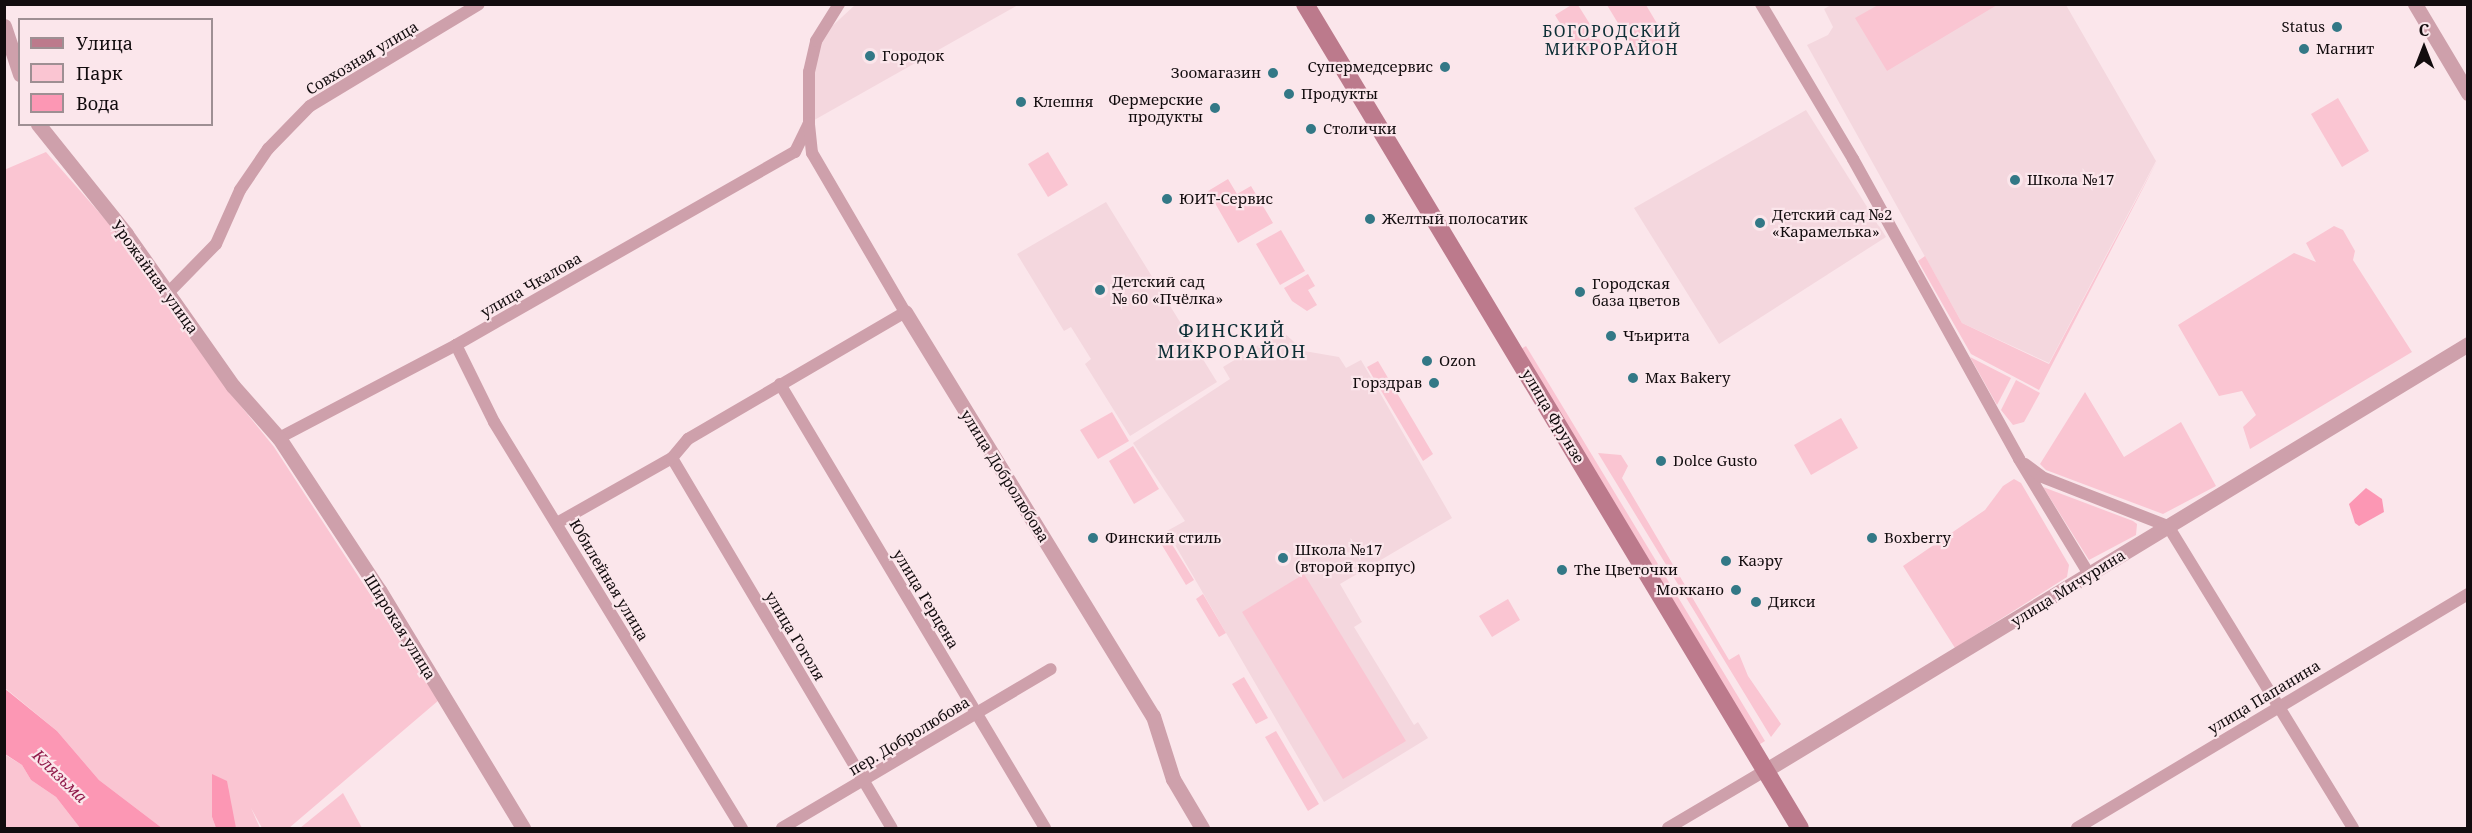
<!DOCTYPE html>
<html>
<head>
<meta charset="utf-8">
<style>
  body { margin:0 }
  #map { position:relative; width:2472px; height:833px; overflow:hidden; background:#fbe6eb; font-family:"Noto Serif",serif }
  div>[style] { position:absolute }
  .built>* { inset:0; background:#f4d7de }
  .green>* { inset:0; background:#fac5d2 }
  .water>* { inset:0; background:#fc97b4 }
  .minor>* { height:12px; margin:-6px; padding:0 6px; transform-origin:6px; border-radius:6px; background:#cea0ab }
  .tertiary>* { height:15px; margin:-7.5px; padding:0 7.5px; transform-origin:7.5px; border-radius:7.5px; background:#cea0ab }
  .secondary>* { height:18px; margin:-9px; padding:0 9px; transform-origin:9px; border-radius:9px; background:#bc7a8c }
  .dots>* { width:16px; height:16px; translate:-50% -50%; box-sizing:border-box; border:3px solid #fbe6eb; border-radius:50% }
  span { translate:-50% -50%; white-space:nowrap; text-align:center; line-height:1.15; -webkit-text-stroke:4.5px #fbe6eb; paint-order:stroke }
  .poi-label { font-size:15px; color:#120c0e }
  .right { translate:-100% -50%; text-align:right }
  .left { translate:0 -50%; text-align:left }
  .street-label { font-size:15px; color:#120c0e }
  .neighbourhood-label { font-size:16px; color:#0d2f36; letter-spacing:1.5px }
  .water-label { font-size:16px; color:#911b4b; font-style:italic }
  .quarter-label { font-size:18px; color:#0d2f36; letter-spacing:1.5px }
  .frame { position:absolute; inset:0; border:6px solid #120c0e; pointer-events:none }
  .legend { position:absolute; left:18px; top:18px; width:195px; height:108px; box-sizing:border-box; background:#fbe6eb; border:2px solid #9e8f93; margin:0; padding:8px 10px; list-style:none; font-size:18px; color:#120c0e }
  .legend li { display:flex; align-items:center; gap:12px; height:30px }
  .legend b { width:30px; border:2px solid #9e8f93 }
  .north { position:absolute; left:2394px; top:18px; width:60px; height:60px; -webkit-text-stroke:4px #fbe6eb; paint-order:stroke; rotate:0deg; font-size:16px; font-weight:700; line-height:24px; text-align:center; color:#120c0e }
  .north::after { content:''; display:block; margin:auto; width:21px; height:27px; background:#120c0e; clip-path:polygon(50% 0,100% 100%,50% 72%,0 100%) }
</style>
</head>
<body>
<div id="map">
  <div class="built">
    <i style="clip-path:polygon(855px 5px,1018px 5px,809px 123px,816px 41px)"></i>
    <i style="clip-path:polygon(1831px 5px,2066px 5px,2156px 161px,2049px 363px,1962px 323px,1807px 45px,1828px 35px,1833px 27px,1824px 9px)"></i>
    <i style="clip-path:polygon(1806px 110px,1886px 237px,1719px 344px,1634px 208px)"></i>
    <i style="clip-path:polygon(1106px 202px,1217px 382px,1130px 436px,1085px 364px,1091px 359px,1071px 327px,1064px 331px,1017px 254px)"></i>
    <i style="clip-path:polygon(1282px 331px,1304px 351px,1339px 357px,1346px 368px,1361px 360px,1452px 518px,1340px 584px,1362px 622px,1354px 627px,1414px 725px,1418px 722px,1428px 738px,1324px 802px,1167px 531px,1185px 521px,1133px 443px,1230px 379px,1223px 367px)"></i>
  </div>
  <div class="green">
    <i style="clip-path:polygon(1573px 4px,1578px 5px,1603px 45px,1581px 58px,1555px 15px)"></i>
    <i style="clip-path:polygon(1607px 5px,1646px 5px,1668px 42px,1639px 58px)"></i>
    <i style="clip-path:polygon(1878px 5px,1878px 4px,1997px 5px,1887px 71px,1855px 18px)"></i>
    <i style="clip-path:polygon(2338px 98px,2369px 151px,2342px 167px,2311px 114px)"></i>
    <i style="clip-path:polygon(46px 152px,119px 235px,223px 384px,274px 447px,439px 700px,289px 828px,262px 828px,251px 808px,260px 828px,236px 828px,212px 774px,212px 817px,216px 828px,162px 828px,99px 780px,57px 731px,5px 688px,4px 170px)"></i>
    <i style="clip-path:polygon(1048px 152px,1068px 185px,1048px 197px,1028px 164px)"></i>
    <i style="clip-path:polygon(2158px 159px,2039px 390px,1971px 354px,1918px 261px,1925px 256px,1962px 323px,2049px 364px)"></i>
    <i style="clip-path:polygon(1228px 179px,1237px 194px,1251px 186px,1273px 223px,1238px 243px,1208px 191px)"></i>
    <i style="clip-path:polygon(2334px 226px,2343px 230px,2355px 251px,2353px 260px,2412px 352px,2250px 449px,2243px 427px,2256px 415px,2242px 391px,2219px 396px,2178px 325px,2294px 253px,2316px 262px,2306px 243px)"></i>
    <i style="clip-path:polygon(1281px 230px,1305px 271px,1280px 285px,1256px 244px)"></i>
    <i style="clip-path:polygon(1308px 274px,1315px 286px,1308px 290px,1317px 305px,1307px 311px,1292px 301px,1284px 288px)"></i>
    <i style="clip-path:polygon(1526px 346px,1765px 741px,1757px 746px,1521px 349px)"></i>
    <i style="clip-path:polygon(1970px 357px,2011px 378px,1997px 405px)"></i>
    <i style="clip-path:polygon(1378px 361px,1433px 454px,1423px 461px,1367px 367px)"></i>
    <i style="clip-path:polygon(2016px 380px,2040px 393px,2024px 422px,2013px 425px,2001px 410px)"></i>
    <i style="clip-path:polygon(2085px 392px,2124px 457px,2181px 422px,2216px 486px,2163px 514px,2046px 470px,2040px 464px)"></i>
    <i style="clip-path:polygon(1112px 412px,1129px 441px,1098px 459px,1080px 430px)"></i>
    <i style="clip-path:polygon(1841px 418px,1858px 448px,1811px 475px,1794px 445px)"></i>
    <i style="clip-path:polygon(1133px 446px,1159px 489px,1134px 504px,1109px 461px)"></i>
    <i style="clip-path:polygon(1598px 453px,1621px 455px,1628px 466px,1622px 478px,1729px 660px,1739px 654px,1748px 676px,1781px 724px,1771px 737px)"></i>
    <i style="clip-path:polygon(2014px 479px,2021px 483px,2069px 565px,2067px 577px,1955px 648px,1903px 566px,1985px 510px,2003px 486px)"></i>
    <i style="clip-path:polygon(2043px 487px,2133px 521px,2137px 524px,2136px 535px,2089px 560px)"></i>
    <i style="clip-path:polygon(1165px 533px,1194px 580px,1186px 585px,1157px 537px)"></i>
    <i style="clip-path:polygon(1304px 574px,1406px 741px,1343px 779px,1242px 612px)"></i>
    <i style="clip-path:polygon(1203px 594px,1226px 633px,1219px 637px,1196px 599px)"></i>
    <i style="clip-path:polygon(1508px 599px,1520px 620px,1492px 637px,1479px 616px)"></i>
    <i style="clip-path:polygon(1244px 677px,1268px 718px,1256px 724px,1232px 684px)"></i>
    <i style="clip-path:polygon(1276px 731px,1319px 804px,1308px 811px,1265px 737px)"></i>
    <i style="clip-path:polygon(4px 754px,22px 765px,31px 780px,56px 797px,80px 828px,5px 828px)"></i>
    <i style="clip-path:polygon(343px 793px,362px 828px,300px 828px)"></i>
  </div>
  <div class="water">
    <i style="clip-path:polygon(2366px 488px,2382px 499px,2384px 512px,2359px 526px,2355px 523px,2349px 504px)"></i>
    <i style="clip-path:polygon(4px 688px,57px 731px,99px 780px,162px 828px,80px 828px,56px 797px,31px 780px,22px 765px,5px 754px)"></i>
    <i style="clip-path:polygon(212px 774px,227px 781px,236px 828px,216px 828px,212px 817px)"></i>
  </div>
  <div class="minor">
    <i style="left:1761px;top:4px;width:180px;rotate:59.3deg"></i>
    <i style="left:1853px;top:159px;width:343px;rotate:61deg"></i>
    <i style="left:2019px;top:459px;width:137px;rotate:58.7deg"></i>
    <i style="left:167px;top:294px;width:70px;rotate:-45.6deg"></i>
    <i style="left:216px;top:244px;width:59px;rotate:-66deg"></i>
    <i style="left:240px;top:190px;width:50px;rotate:-55.7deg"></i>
    <i style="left:268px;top:149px;width:60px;rotate:-45.7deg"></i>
    <i style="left:310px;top:106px;width:197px;rotate:-31.1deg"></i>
    <i style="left:456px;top:345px;width:86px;rotate:63.7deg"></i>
    <i style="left:494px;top:422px;width:476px;rotate:58.6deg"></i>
    <i style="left:780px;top:384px;width:517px;rotate:59.17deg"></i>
    <i style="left:279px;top:438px;width:200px;rotate:-27.7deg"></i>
    <i style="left:456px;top:345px;width:390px;rotate:-29.7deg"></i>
    <i style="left:795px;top:152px;width:32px;rotate:-64deg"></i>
    <i style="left:809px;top:123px;width:51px;rotate:-90deg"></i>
    <i style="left:809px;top:72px;width:32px;rotate:-77deg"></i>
    <i style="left:816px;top:41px;width:44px;rotate:-58.1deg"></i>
    <i style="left:672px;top:458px;width:430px;rotate:59.3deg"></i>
    <i style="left:2025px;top:464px;width:21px;rotate:37deg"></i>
    <i style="left:2042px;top:477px;width:135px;rotate:21.3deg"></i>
    <i style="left:2168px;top:526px;width:354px;rotate:58.5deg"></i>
    <i style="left:557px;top:523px;width:132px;rotate:-29.5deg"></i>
    <i style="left:672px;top:458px;width:25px;rotate:-50deg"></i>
    <i style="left:688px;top:439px;width:251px;rotate:-30.3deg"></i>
    <i style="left:905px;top:312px;width:184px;rotate:-120.3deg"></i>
    <i style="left:812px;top:153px;width:30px;rotate:-96deg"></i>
    <i style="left:782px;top:828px;width:312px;rotate:-30.6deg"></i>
    <i style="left:1668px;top:828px;width:114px;rotate:-30.6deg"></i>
    <i style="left:2077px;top:828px;width:456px;rotate:-30.9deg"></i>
  </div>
  <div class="tertiary">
    <i style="left:2415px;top:4px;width:104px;rotate:59.2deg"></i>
    <i style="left:4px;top:26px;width:51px;rotate:71.6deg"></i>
    <i style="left:38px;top:124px;width:141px;rotate:51.3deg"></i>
    <i style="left:126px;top:234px;width:186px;rotate:54.9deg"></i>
    <i style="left:233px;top:386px;width:69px;rotate:48.5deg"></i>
    <i style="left:279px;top:438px;width:182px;rotate:56.7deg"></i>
    <i style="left:379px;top:590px;width:278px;rotate:58.8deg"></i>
    <i style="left:905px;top:312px;width:474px;rotate:58.5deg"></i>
    <i style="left:1153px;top:716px;width:66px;rotate:72.4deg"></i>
    <i style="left:1173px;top:779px;width:57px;rotate:59.4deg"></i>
    <i style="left:1766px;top:770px;width:821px;rotate:-31.25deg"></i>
  </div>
  <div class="secondary">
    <i style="left:1305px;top:4px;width:961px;rotate:59.01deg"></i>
  </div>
  <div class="dots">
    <i style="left:2337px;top:27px;background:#337886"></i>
    <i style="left:2304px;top:49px;background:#337886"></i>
    <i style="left:870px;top:56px;background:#337886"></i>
    <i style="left:1445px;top:67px;background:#337886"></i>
    <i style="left:1273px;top:73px;background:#337886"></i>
    <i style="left:1289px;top:94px;background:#337886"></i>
    <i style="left:1021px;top:102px;background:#337886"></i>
    <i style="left:1215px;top:108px;background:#337886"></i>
    <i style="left:1311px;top:129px;background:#337886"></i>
    <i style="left:2015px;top:180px;background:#337886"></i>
    <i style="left:1167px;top:199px;background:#337886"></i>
    <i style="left:1370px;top:219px;background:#337886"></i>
    <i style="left:1760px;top:223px;background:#337886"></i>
    <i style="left:1100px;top:290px;background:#337886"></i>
    <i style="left:1580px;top:292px;background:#337886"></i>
    <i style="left:1611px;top:336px;background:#337886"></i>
    <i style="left:1427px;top:361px;background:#337886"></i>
    <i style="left:1633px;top:378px;background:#337886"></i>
    <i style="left:1434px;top:383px;background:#337886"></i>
    <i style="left:1661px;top:461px;background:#337886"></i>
    <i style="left:1093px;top:538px;background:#337886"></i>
    <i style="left:1872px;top:538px;background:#337886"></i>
    <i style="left:1283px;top:558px;background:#337886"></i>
    <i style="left:1726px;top:561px;background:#337886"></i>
    <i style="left:1562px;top:570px;background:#337886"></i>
    <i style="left:1736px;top:590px;background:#337886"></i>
    <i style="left:1756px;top:602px;background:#337886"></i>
  </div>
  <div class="poi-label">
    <span class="right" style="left:2325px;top:27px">Status</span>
    <span class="left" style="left:2316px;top:49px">Магнит</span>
    <span class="left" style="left:882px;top:56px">Городок</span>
    <span class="right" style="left:1433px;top:67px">Супермедсервис</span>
    <span class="right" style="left:1261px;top:73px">Зоомагазин</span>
    <span class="left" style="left:1301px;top:94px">Продукты</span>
    <span class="right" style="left:1203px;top:108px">Фермерские<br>продукты</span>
    <span class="left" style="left:1033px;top:102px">Клешня</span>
    <span class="left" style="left:1323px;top:129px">Столички</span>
    <span class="left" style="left:2027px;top:180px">Школа №17</span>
    <span class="left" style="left:1179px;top:199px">ЮИТ-Сервис</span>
    <span class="left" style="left:1772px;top:223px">Детский сад №2<br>«Карамелька»</span>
    <span class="left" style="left:1382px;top:219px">Желтый полосатик</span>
    <span class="left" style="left:1112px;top:290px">Детский сад<br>№ 60 «Пчёлка»</span>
    <span class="left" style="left:1592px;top:292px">Городская<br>база цветов</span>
    <span class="left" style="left:1623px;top:336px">Чъирита</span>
    <span class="left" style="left:1439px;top:361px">Ozon</span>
    <span class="left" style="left:1645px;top:378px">Max Bakery</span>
    <span class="right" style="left:1422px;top:383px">Горздрав</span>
    <span class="left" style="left:1673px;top:461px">Dolce Gusto</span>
    <span class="left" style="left:1105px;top:538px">Финский стиль</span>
    <span class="left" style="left:1884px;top:538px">Boxberry</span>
    <span class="left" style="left:1295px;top:558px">Школа №17<br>(второй корпус)</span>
    <span class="left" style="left:1738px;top:561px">Каэру</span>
    <span class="left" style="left:1574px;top:570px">The Цветочки</span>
    <span class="right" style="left:1724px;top:590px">Моккано</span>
    <span class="left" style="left:1768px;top:602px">Дикси</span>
  </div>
  <div class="street-label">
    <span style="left:362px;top:58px;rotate:-31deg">Совхозная улица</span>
    <span style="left:155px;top:277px;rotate:54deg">Урожайная улица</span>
    <span style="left:531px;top:285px;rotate:-30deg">улица Чкалова</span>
    <span style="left:1553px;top:416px;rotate:59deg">улица Фрунзе</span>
    <span style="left:1005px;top:476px;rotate:58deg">улица Добролюбова</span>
    <span style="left:609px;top:580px;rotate:59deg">Юбилейная улица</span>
    <span style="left:2068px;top:588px;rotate:-32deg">улица Мичурина</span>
    <span style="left:926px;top:599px;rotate:59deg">улица Герцена</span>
    <span style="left:400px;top:627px;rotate:58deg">Широкая улица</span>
    <span style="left:795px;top:636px;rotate:59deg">улица Гоголя</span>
    <span style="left:2264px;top:697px;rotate:-31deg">улица Папанина</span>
    <span style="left:909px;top:736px;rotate:-31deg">пер. Добролюбова</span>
  </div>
  <div class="neighbourhood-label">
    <span style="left:1612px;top:40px">БОГОРОДСКИЙ<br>МИКРОРАЙОН</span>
  </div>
  <div class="water-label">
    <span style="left:60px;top:776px;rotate:44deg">Клязьма</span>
  </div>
  <div class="quarter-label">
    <span style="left:1232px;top:341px">ФИНСКИЙ<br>МИКРОРАЙОН</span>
  </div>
  <div class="frame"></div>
  <ul class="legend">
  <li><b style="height:8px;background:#bc7a8c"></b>Улица</li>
  <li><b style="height:16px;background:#fac5d2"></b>Парк</li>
  <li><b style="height:16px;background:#fc97b4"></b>Вода</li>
  </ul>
  <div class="north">С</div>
</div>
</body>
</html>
